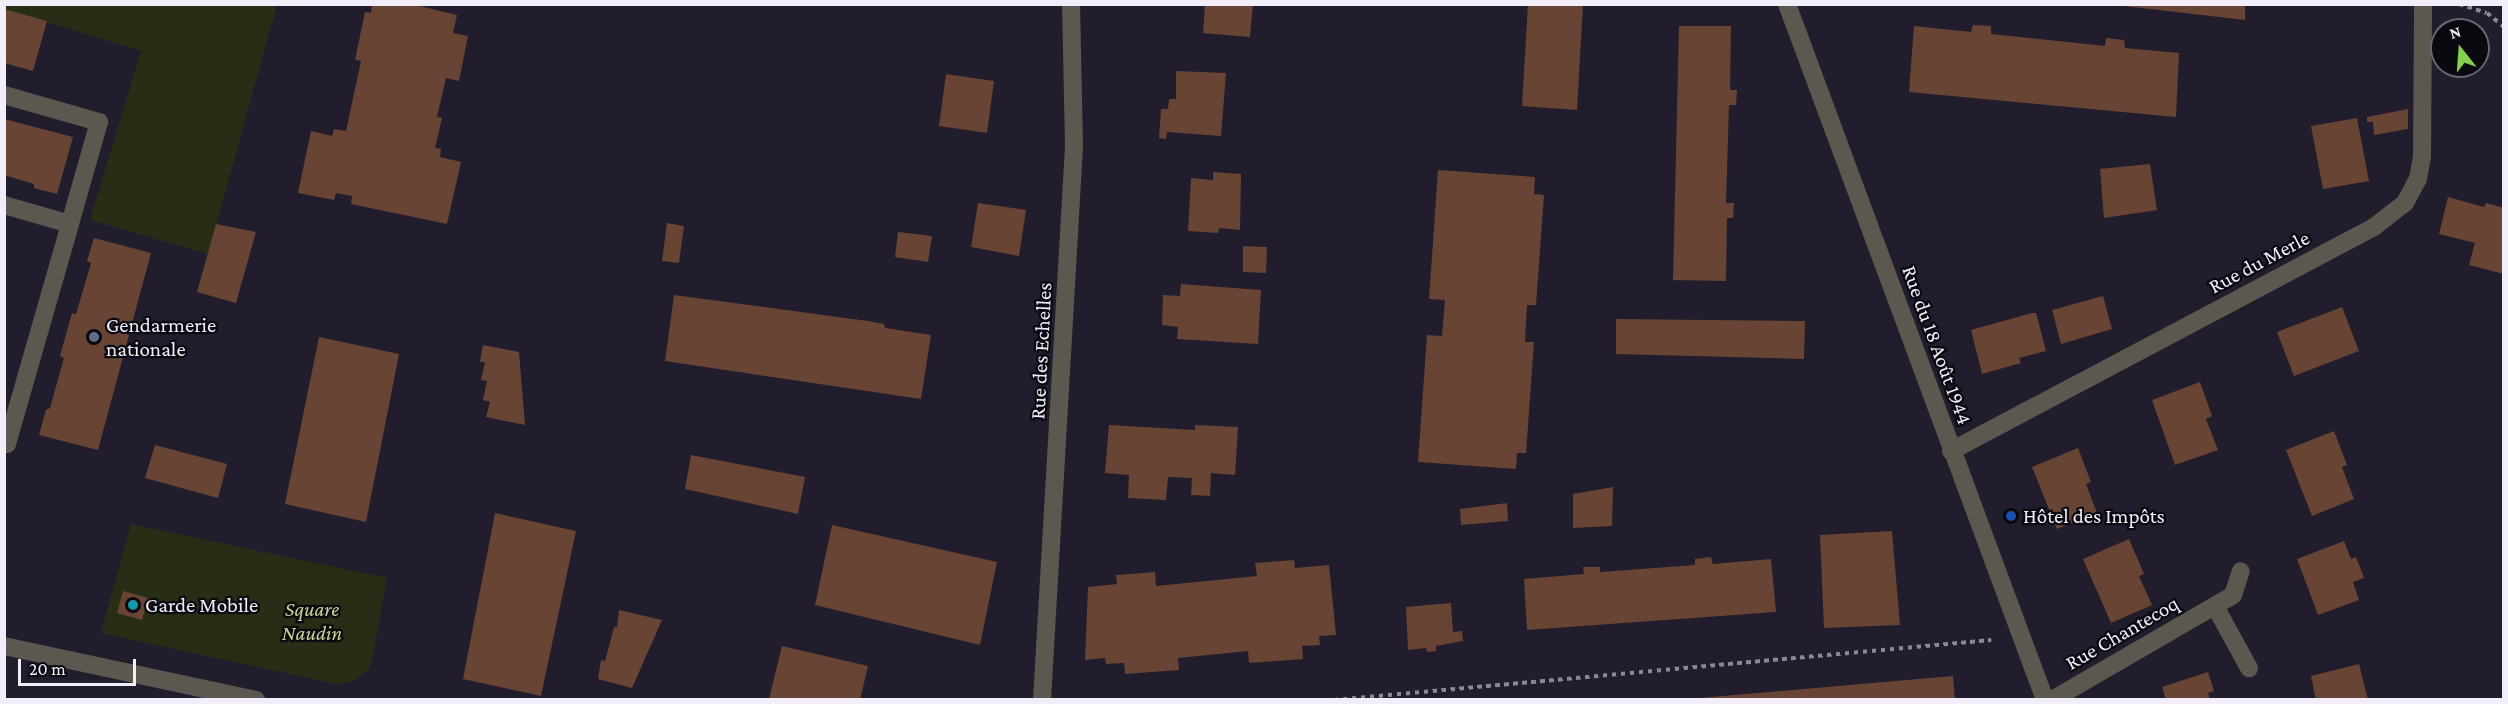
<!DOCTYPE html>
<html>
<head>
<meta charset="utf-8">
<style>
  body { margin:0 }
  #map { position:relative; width:2508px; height:704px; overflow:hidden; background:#221d2d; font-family:"Crimson Pro",serif }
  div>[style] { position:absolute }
  .green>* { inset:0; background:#282e15 }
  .building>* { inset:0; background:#674433 }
  .path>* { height:4px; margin-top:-2px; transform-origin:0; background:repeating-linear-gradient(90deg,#8b8794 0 4.5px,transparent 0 9px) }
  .minor>* { height:18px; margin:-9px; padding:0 9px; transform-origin:9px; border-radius:9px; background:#5c574f }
  .dots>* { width:16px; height:16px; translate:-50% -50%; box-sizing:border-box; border:3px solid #0b0910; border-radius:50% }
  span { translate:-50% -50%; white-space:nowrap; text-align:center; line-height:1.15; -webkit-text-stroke:4.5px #0b0910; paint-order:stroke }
  .street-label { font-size:21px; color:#f1eef9 }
  .poi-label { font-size:21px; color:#f1eef9 }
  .left { translate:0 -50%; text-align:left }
  .park-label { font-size:21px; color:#c3d495; font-style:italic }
  .frame { position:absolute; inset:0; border:6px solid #f1eef9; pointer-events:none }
  .north { position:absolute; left:2430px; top:18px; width:60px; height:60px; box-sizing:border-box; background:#0b0910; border:2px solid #67656d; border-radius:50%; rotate:343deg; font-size:16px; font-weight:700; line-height:24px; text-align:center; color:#f1eef9 }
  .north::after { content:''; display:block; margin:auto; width:21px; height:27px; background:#83d04e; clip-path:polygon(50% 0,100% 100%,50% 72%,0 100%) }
  .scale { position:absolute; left:18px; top:659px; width:118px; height:27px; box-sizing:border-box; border:3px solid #f1eef9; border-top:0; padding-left:8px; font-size:18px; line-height:21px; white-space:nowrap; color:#f1eef9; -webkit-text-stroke:4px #0b0910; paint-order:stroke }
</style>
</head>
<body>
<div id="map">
  <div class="green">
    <i style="clip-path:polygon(4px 5px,277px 5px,208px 254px,90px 220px,141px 51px,5px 9px)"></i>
    <i style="clip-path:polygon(131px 524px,387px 578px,373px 656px,368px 671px,353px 681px,336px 684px,101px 633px)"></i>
  </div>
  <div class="building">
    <i style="clip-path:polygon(372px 4px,411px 4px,457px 15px,453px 33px,468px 36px,459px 81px,446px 78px,437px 117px,442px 118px,435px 148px,441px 149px,440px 157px,461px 162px,447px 224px,351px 204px,352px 196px,336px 193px,334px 200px,298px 193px,311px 131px,332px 136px,334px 129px,346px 131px,361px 61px,355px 60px,365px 12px,371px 13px)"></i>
    <i style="clip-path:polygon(1205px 4px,1253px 4px,1250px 37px,1203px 33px)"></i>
    <i style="clip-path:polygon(1528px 4px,1583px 4px,1577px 110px,1522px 106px)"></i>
    <i style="clip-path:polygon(2124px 4px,2245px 4px,2245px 20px,2124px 6px)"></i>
    <i style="clip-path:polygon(4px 9px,47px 21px,33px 71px,4px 63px)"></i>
    <i style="clip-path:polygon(1973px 25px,1991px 26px,1991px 34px,2105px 46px,2106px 38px,2124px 40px,2125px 48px,2179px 53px,2176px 117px,1909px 92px,1914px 26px,1971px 32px)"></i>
    <i style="clip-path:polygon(1679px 26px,1731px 26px,1730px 90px,1737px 90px,1736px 105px,1729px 105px,1726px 203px,1734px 203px,1733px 218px,1727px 218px,1726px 281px,1673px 280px)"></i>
    <i style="clip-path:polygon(1176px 71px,1226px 73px,1221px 136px,1167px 132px,1166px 139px,1159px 138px,1161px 109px,1168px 109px,1169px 99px,1176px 99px)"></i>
    <i style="clip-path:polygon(946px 74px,994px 81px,987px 133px,939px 126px)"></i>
    <i style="clip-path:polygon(2408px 109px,2408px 129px,2374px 135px,2373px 122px,2367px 122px,2367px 117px)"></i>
    <i style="clip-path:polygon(2357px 118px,2369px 181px,2323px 189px,2311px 126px)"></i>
    <i style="clip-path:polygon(4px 119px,73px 137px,57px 194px,34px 188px,34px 184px,4px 175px)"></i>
    <i style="clip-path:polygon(2150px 164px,2157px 210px,2104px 218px,2100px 169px)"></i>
    <i style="clip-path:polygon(1438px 170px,1535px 177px,1534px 194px,1544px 195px,1536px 305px,1527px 305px,1525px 342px,1534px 342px,1526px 453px,1517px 453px,1516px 469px,1418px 462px,1427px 335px,1442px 336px,1445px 300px,1429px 299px)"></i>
    <i style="clip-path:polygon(1213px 172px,1241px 174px,1240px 230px,1219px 228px,1218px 233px,1188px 231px,1191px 178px,1213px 180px)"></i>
    <i style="clip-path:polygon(2448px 197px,2484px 207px,2486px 203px,2504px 208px,2504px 274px,2469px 265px,2475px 243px,2439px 234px)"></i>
    <i style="clip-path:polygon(978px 203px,1026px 210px,1019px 256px,971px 247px)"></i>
    <i style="clip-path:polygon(667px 223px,684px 226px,679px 263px,662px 261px)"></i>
    <i style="clip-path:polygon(216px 224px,256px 232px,236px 303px,197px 292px)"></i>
    <i style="clip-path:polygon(898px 232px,932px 236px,928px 262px,895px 257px)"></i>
    <i style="clip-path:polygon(94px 238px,151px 253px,98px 450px,39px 435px,46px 410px,50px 408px,64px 358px,60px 356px,72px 313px,76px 314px,91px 263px,87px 261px)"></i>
    <i style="clip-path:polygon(1243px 246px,1267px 247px,1266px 273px,1243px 272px)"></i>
    <i style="clip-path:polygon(1181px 284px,1261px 290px,1258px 344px,1177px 339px,1178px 327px,1162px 325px,1163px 295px,1180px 296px)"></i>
    <i style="clip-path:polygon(674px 295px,868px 321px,884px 324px,885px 328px,931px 335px,921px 399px,665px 361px)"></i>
    <i style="clip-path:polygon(2103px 296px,2112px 329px,2061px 344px,2052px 310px)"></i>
    <i style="clip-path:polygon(2342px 307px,2359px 351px,2294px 376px,2277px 332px)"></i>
    <i style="clip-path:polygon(2032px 313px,2036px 313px,2046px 351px,2019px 358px,2021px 363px,1982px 374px,1971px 330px)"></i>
    <i style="clip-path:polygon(1616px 319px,1805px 321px,1804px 359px,1616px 354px)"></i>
    <i style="clip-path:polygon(319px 337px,399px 354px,366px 522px,285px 504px)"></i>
    <i style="clip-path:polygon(483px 345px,519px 352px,525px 425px,486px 417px,490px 402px,483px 400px,487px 381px,481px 380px,485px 362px,480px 362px)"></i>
    <i style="clip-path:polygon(2200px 382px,2212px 416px,2206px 419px,2218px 450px,2175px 465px,2152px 400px)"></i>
    <i style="clip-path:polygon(1109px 425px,1195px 430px,1195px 425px,1238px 427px,1235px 475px,1211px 473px,1210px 496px,1191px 495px,1192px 478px,1168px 477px,1166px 500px,1128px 498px,1129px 475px,1105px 473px)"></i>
    <i style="clip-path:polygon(2334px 431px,2347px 465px,2342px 467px,2354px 499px,2312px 516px,2286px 450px)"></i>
    <i style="clip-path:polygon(155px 445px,227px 464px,218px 498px,145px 478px)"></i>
    <i style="clip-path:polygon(2078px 448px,2091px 482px,2086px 484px,2097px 513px,2057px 529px,2032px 467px)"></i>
    <i style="clip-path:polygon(691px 455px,805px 477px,798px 514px,685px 489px)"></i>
    <i style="clip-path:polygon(1613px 487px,1612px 526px,1573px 528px,1573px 494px)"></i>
    <i style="clip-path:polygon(1507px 503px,1508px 521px,1461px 525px,1460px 509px)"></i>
    <i style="clip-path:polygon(495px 513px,576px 531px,541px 696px,463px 679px)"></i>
    <i style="clip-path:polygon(832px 525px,997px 562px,980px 645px,815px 605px)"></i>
    <i style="clip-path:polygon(1892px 531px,1900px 625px,1824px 628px,1820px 535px)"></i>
    <i style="clip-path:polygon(2129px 539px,2144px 574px,2139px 576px,2152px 605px,2111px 623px,2083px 559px)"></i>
    <i style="clip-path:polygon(2344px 541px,2351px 559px,2356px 557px,2364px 578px,2353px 582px,2359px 600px,2318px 615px,2297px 559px)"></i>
    <i style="clip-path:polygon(1711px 557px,1713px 564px,1771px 559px,1776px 612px,1527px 630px,1524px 579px,1584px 574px,1583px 567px,1600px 567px,1600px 572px,1695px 565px,1695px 559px)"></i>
    <i style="clip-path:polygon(1294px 560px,1295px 568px,1329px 565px,1336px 635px,1319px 636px,1320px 645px,1302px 646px,1303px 659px,1249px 663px,1248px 651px,1178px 658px,1179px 670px,1125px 674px,1124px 663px,1106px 664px,1105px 658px,1085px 660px,1088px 587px,1117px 584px,1116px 575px,1155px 572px,1156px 586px,1257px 576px,1255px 563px)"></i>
    <i style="clip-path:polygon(123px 591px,148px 598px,142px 620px,117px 613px)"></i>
    <i style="clip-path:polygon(1451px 603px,1453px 632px,1462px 631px,1463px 641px,1436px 646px,1436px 651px,1427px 652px,1426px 648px,1408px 650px,1406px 607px)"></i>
    <i style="clip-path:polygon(619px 610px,662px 620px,632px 688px,598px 679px,601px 660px,605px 661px,614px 627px,617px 627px)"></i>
    <i style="clip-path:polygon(782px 646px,868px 666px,860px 700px,769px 699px)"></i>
    <i style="clip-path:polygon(2359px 664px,2368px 700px,2316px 700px,2311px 676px)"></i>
    <i style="clip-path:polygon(2208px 672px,2214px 691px,2208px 693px,2210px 700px,2166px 700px,2162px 687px)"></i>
    <i style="clip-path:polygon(1953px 676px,1955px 700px,1700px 700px,1700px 698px)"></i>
  </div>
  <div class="path">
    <i style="left:2459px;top:4px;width:29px;rotate:18deg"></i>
    <i style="left:2487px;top:13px;width:22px;rotate:39deg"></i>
    <i style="left:1334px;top:700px;width:660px;rotate:-5.22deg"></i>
  </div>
  <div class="minor">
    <i style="left:1787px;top:4px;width:742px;rotate:69.66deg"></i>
    <i style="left:4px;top:95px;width:99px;rotate:15.9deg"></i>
    <i style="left:99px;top:122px;width:106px;rotate:105.9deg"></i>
    <i style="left:70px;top:224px;width:69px;rotate:-163.9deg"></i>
    <i style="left:4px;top:444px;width:3px"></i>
    <i style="left:7px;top:444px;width:229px;rotate:-74deg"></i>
    <i style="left:1951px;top:451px;width:479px;rotate:-27.9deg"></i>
    <i style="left:2374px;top:227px;width:39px;rotate:-38deg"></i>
    <i style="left:2405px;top:203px;width:27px;rotate:-62deg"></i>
    <i style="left:2418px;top:179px;width:22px;rotate:-80deg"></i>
    <i style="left:2422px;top:157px;width:153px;rotate:-89.6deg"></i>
    <i style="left:2215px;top:606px;width:71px;rotate:61.3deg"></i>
    <i style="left:4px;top:646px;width:258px;rotate:12.1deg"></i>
    <i style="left:1042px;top:700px;width:555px;rotate:-86.69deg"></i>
    <i style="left:1074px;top:146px;width:142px;rotate:-91.2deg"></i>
    <i style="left:2052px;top:700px;width:209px;rotate:-30.1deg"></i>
    <i style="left:2233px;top:595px;width:25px;rotate:-72deg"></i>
  </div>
  <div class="dots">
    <i style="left:94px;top:337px;background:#5c6f8a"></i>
    <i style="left:2011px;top:516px;background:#1a4fb4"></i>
    <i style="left:133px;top:605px;background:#0f9aa8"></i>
  </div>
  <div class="street-label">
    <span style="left:2259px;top:262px;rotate:-28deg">Rue du Merle</span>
    <span style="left:1937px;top:345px;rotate:70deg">Rue du 18 Août 1944</span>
    <span style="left:1041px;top:351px;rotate:-87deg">Rue des Echelles</span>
    <span style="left:2122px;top:633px;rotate:-30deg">Rue Chantecoq</span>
  </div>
  <div class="poi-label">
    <span class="left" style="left:106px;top:337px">Gendarmerie<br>nationale</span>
    <span class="left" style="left:2023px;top:516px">Hôtel des Impôts</span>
    <span class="left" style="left:145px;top:605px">Garde Mobile</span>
  </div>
  <div class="park-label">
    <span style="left:312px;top:621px">Square<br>Naudin</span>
  </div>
  <div class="frame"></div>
  <div class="north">N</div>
  <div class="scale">20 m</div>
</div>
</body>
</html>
